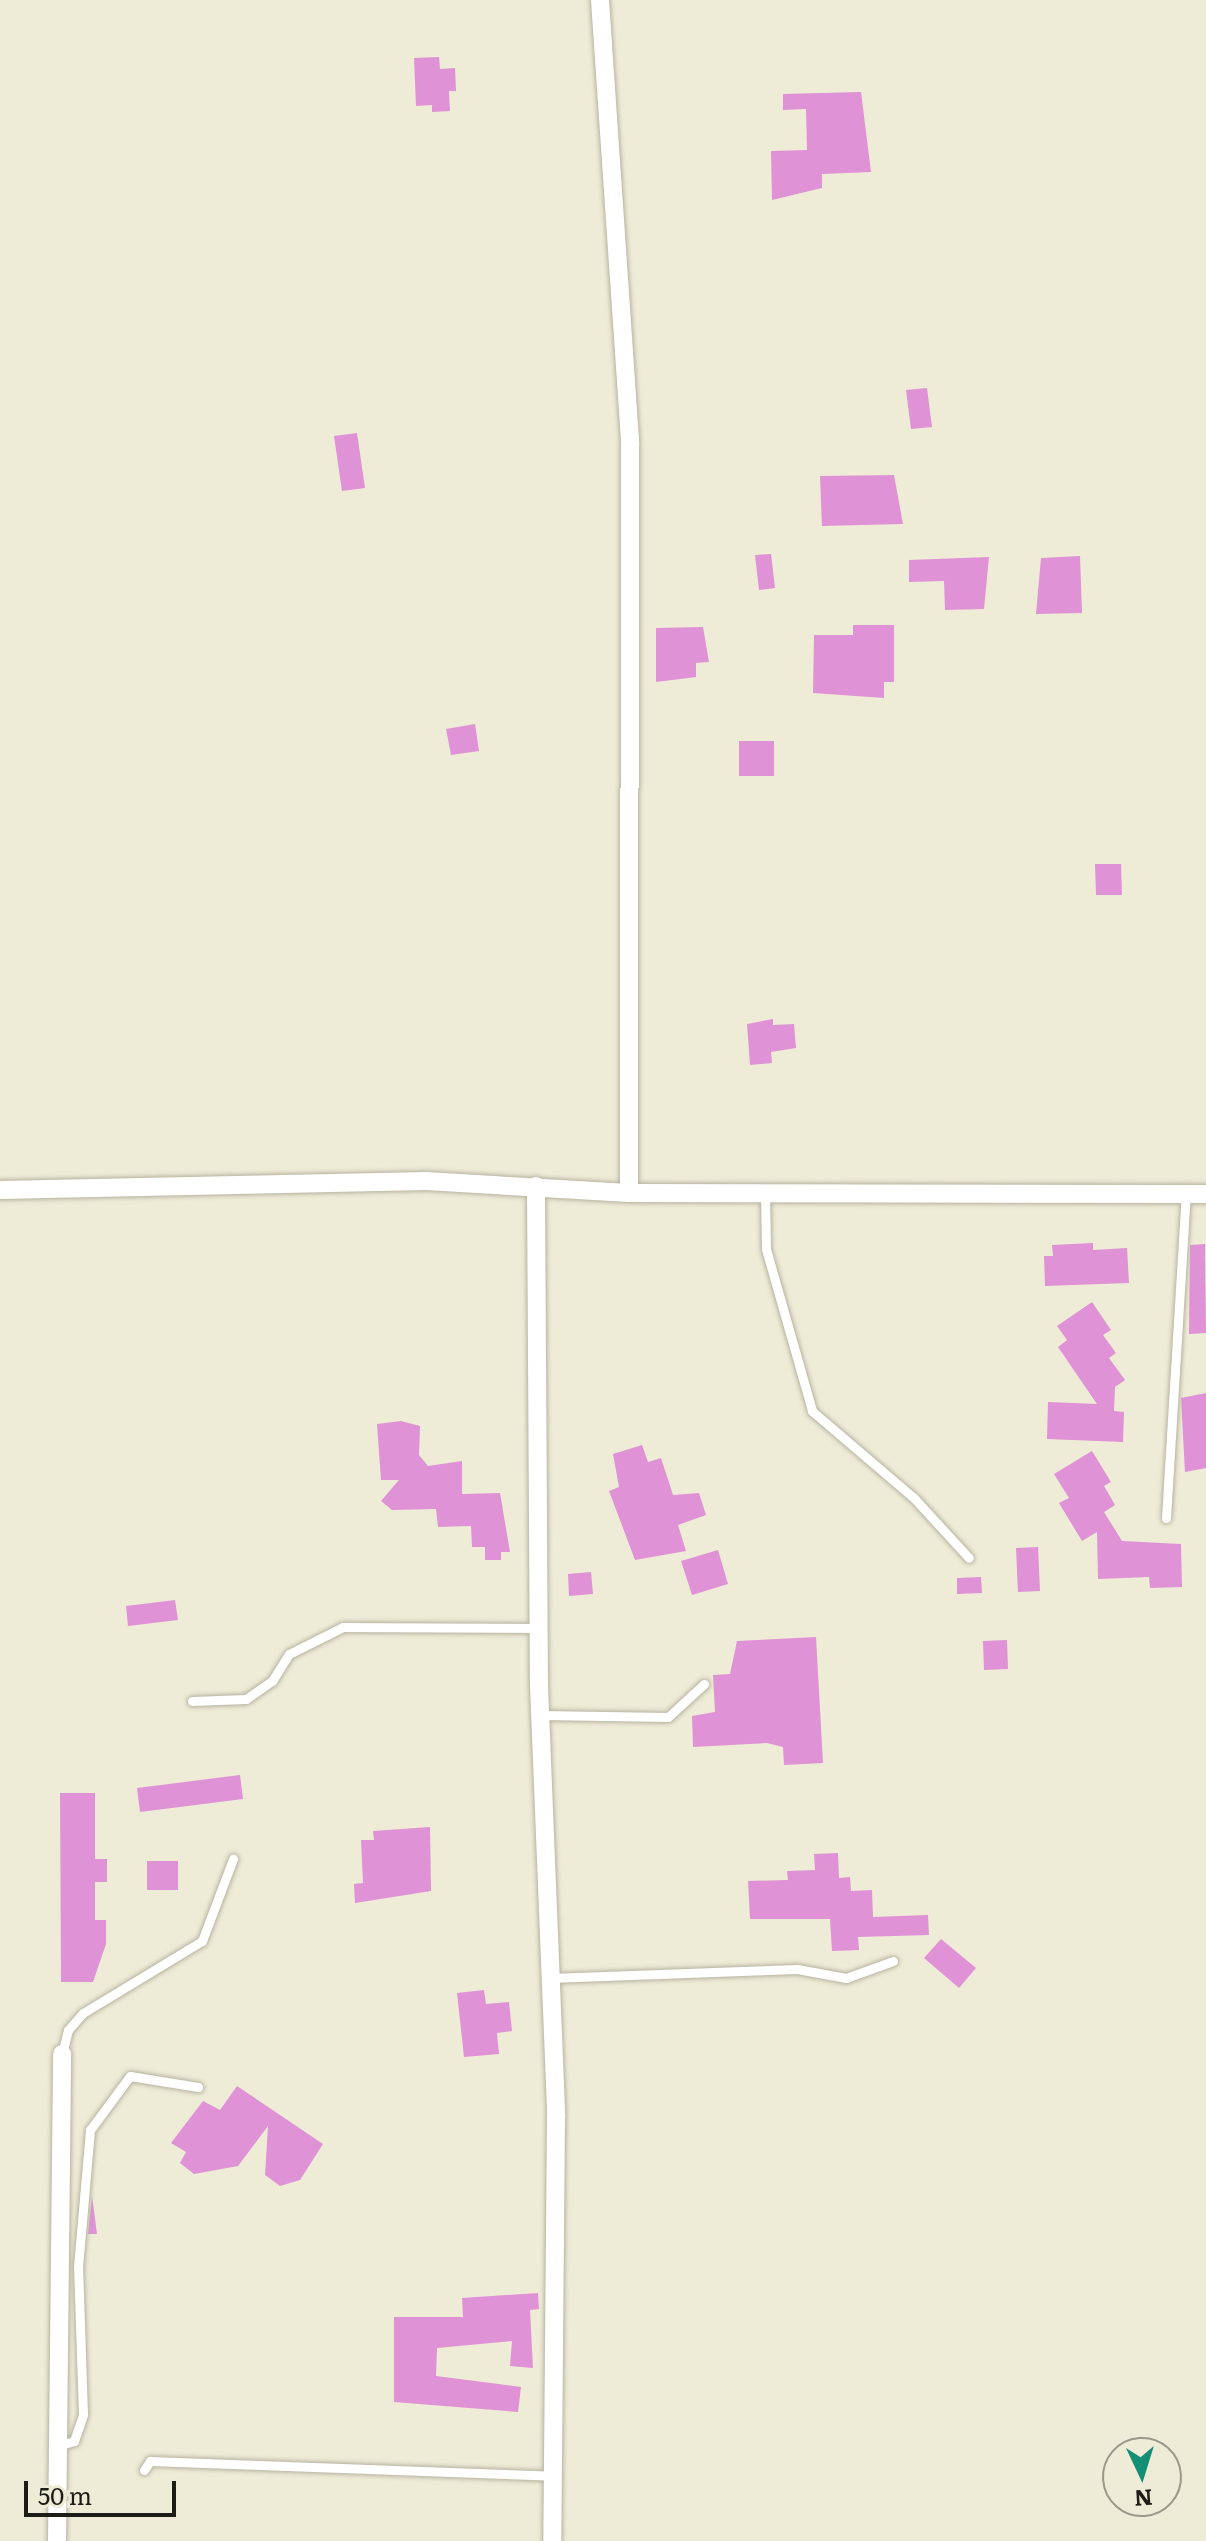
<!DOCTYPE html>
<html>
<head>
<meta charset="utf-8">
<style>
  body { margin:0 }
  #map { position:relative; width:1206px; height:2541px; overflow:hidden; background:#eeebd7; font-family:Literata,serif }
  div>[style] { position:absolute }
  .building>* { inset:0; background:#df92d5 }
  .roads { filter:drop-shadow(0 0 2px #b7b3a0) drop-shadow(0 0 2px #b7b3a0) }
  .lane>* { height:9px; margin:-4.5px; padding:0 4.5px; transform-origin:4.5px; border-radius:4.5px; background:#fff }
  .street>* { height:18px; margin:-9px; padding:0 9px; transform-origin:9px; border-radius:9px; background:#fff }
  span { translate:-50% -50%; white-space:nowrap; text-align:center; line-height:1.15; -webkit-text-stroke:6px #eeebd7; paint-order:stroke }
  .north { position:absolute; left:1102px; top:2437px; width:80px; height:80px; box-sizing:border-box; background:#eeebd7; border:2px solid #9b988a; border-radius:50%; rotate:176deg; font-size:22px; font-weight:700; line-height:32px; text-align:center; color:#1e1c16 }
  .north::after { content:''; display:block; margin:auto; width:28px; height:36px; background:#128f74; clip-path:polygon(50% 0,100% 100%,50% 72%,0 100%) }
  .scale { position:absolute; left:24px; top:2481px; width:152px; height:36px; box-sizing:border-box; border:4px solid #1e1c16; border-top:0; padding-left:10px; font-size:24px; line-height:28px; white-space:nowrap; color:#1e1c16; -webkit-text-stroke:6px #eeebd7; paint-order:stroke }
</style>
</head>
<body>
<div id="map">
  <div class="building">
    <i style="clip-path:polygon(439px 57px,440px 69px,455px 68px,456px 91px,449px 91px,450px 111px,432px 112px,432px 105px,416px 106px,414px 58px)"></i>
    <i style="clip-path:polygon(861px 92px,871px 172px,822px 174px,822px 188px,772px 200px,771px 151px,807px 150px,806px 109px,783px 110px,783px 94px)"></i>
    <i style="clip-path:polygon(927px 388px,932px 427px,911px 429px,906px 390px)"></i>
    <i style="clip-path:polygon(357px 433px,365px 488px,342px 491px,334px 436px)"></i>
    <i style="clip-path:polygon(894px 475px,903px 524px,822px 526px,820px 476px)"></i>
    <i style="clip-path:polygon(771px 554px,775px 588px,759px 590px,755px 555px)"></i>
    <i style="clip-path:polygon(1080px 556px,1082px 613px,1036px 614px,1041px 558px)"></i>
    <i style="clip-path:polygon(989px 557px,984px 609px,945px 610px,944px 581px,909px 582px,909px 560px)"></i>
    <i style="clip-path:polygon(853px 625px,894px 625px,894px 682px,884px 682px,884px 698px,813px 693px,814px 635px,853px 635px)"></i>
    <i style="clip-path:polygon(703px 627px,709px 662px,696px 663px,696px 677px,656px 682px,656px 628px)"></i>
    <i style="clip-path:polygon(475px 724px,479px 751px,451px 755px,446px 729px)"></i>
    <i style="clip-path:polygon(739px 741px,774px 741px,774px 776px,739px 776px)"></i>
    <i style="clip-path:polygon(1095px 864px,1121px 864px,1122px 895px,1096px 895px)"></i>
    <i style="clip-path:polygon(773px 1019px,773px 1025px,794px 1024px,796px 1048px,771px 1052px,772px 1063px,750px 1065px,747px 1024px)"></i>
    <i style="clip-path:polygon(1093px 1243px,1093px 1250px,1127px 1248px,1129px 1283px,1045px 1286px,1044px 1256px,1053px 1256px,1052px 1245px)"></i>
    <i style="clip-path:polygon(1205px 1244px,1206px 1333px,1189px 1334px,1190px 1245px)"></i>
    <i style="clip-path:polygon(1092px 1302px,1111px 1330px,1103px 1335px,1116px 1353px,1109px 1358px,1125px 1380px,1115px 1387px,1114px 1411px,1124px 1412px,1123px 1442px,1047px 1439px,1048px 1402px,1097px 1404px,1058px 1347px,1067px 1340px,1057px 1326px)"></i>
    <i style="clip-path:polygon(1206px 1393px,1206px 1468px,1185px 1472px,1181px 1398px)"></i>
    <i style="clip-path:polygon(401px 1421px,420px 1426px,419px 1455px,428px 1466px,462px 1461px,462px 1494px,500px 1493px,510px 1552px,501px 1552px,501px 1560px,485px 1560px,485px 1547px,472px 1547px,471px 1526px,438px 1527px,436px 1509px,392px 1510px,381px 1501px,399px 1480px,381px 1480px,377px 1424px)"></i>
    <i style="clip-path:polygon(642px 1445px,648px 1462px,661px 1458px,673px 1495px,699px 1493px,706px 1515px,678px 1525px,686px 1551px,635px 1560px,609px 1491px,619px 1487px,613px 1454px)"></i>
    <i style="clip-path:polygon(1092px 1451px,1111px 1482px,1104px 1486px,1115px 1505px,1104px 1512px,1122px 1541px,1181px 1544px,1182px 1587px,1150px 1588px,1149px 1577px,1098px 1579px,1097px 1532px,1082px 1541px,1059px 1503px,1069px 1498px,1054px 1474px)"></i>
    <i style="clip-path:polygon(1038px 1547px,1040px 1591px,1018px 1592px,1016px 1548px)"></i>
    <i style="clip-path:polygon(718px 1550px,728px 1584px,692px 1595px,681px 1561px)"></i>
    <i style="clip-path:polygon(591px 1572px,593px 1594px,569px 1596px,568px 1574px)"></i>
    <i style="clip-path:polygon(981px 1577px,982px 1593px,957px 1594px,957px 1578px)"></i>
    <i style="clip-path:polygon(175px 1600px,178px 1620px,128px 1626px,126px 1606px)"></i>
    <i style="clip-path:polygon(816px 1637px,823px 1763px,784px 1765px,783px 1747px,767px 1743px,693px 1747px,692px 1716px,715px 1712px,713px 1675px,730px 1674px,737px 1641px)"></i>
    <i style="clip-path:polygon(1007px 1640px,1008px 1669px,984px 1670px,983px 1641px)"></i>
    <i style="clip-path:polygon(240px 1775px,243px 1799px,140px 1812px,137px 1788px)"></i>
    <i style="clip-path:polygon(60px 1793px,95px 1793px,95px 1859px,107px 1859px,107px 1882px,95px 1882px,95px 1920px,106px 1920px,106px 1944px,93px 1982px,61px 1982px)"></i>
    <i style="clip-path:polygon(430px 1827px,431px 1891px,355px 1903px,354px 1884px,363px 1883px,361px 1840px,374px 1840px,373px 1831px)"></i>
    <i style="clip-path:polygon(838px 1853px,839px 1878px,850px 1877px,851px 1891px,872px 1890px,873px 1917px,928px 1915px,929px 1935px,858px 1937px,859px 1950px,832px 1951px,830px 1919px,750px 1919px,748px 1881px,788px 1880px,787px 1871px,815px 1870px,814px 1854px)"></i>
    <i style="clip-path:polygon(147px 1861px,178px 1861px,178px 1890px,147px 1890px)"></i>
    <i style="clip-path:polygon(941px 1939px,976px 1968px,959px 1988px,924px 1958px)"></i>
    <i style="clip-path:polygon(484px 1990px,486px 2004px,509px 2002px,512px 2031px,497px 2033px,499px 2054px,464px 2057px,457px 1993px)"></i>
    <i style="clip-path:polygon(237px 2086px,323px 2144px,300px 2180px,280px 2186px,265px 2175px,268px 2126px,238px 2166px,194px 2174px,180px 2163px,186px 2152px,171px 2143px,203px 2101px,220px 2110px)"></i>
    <i style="clip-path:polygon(92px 2196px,97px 2234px,88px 2234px)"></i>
    <i style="clip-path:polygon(538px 2293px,539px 2309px,530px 2310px,533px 2368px,510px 2366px,512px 2341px,437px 2348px,436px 2376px,521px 2387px,518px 2412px,394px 2402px,394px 2317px,463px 2317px,462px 2298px)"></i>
  </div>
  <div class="roads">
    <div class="lane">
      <i style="left:765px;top:1192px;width:57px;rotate:89deg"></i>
      <i style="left:766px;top:1249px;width:168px;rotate:74.1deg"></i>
      <i style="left:812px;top:1411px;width:134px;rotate:40.5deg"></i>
      <i style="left:914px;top:1498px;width:81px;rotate:47.5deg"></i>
      <i style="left:1166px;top:1518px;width:324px;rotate:-86.5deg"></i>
      <i style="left:192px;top:1701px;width:54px;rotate:-2.1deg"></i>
      <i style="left:246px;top:1699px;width:32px;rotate:-35deg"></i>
      <i style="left:272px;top:1681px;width:32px;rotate:-58deg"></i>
      <i style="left:289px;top:1654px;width:60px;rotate:-26.6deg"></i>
      <i style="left:343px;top:1627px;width:196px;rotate:0.3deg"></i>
      <i style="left:540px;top:1715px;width:128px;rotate:0.9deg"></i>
      <i style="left:668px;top:1717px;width:49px;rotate:-42.5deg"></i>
      <i style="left:550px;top:1978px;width:247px;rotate:-2.1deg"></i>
      <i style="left:797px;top:1969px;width:50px;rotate:10.4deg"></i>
      <i style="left:846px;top:1978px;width:50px;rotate:-19.9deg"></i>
      <i style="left:62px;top:2054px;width:25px;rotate:-76deg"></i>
      <i style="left:68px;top:2030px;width:23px;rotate:-49deg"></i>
      <i style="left:83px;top:2013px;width:139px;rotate:-31.2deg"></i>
      <i style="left:202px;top:1941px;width:88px;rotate:-69.3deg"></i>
      <i style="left:57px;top:2446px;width:18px;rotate:-16deg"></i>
      <i style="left:74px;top:2441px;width:28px;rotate:-71deg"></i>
      <i style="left:83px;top:2415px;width:148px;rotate:-91.9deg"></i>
      <i style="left:78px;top:2267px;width:138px;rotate:-85deg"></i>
      <i style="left:90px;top:2130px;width:67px;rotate:-53.5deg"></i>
      <i style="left:130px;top:2076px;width:69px;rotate:9.2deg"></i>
      <i style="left:144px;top:2470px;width:11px;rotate:-56deg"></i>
      <i style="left:150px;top:2461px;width:403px;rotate:2.1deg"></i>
    </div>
    <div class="street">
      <i style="left:600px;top:0;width:445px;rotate:86.1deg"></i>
      <i style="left:630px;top:444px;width:749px;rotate:90.08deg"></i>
      <i style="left:536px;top:1186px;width:500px;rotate:89.66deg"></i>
      <i style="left:539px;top:1686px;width:432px;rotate:87.7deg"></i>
      <i style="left:556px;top:2118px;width:423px;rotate:90.5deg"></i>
      <i style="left:0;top:1190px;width:426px;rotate:-1.2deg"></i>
      <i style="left:426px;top:1181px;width:203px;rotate:3.4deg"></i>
      <i style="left:629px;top:1193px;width:577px;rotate:0.1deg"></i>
      <i style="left:57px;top:2541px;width:487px;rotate:-89.4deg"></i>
    </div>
  </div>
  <div class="north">N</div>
  <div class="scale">50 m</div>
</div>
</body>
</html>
